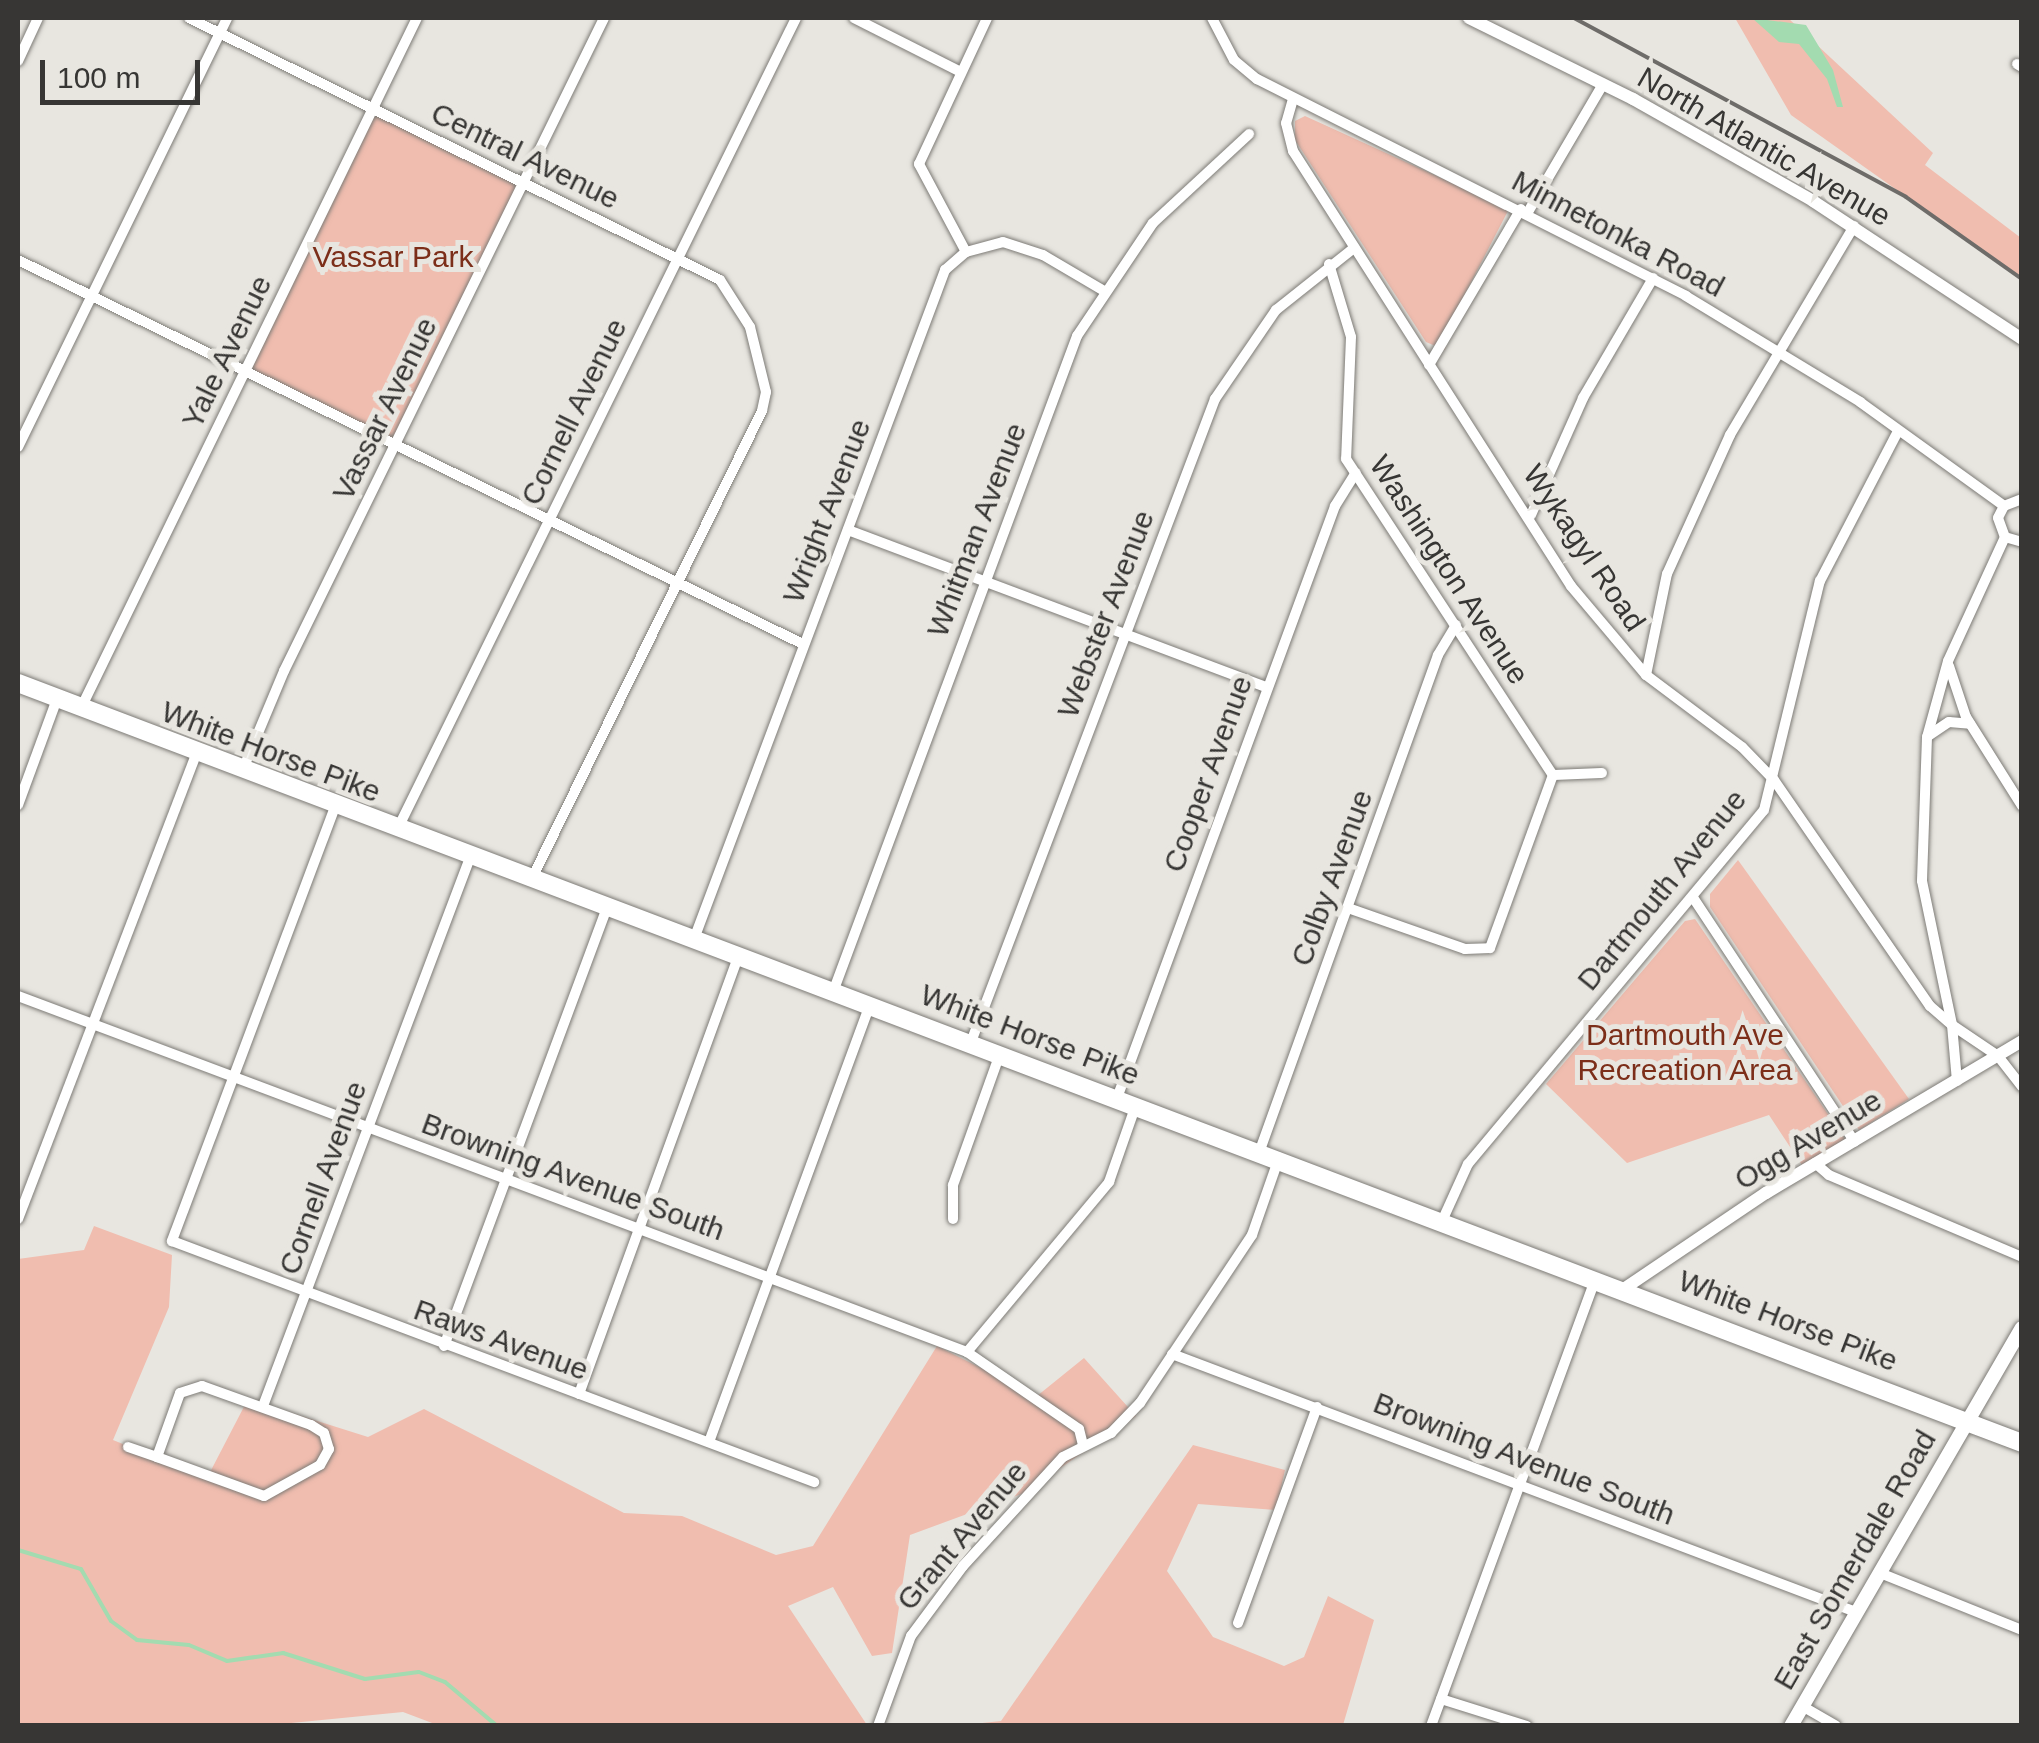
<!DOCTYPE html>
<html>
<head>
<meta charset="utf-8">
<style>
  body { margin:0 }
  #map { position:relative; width:2039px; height:1743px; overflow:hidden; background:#e8e6e0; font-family:Arial,sans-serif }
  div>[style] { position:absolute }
  .green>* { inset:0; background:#f0bdaf }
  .water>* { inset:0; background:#a3dbb0 }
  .stream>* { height:4px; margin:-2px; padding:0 2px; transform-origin:2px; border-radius:2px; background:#a3dbb0 }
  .roads { filter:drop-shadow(0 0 2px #7d7b76) drop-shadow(0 0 2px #7d7b76) }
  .minor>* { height:10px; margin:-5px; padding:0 5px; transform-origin:5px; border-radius:5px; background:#fff }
  .tertiary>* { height:12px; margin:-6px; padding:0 6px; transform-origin:6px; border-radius:6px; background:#fff }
  .secondary>* { height:14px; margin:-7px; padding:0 7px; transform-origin:7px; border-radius:7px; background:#fff }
  .trunk>* { height:18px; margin:-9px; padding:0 9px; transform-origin:9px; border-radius:9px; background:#fff }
  .rail>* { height:4px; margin:-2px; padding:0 2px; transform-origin:2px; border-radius:2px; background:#6e6c69 }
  span { translate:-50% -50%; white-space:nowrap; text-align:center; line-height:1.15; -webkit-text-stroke:10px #e8e6e0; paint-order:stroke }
  .street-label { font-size:30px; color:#373634 }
  .park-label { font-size:30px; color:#7c2e19 }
  .frame { position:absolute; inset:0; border:20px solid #373634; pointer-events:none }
  .scale { position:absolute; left:40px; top:60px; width:160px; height:45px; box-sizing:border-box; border:5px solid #373634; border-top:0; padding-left:12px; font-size:30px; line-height:35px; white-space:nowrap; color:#373634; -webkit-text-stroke:8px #e8e6e0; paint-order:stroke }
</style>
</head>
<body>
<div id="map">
  <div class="green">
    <i style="clip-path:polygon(1735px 18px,1788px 18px,1933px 153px,1925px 165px,2021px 238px,2021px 278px,1791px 115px)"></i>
    <i style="clip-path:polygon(373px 109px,524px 182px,395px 445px,245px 373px)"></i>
    <i style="clip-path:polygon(1305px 116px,1509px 209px,1453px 317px,1445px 350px,1426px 342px,1295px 140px,1295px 121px)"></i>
    <i style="clip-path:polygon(1738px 860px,1909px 1099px,1859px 1130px,1710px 907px,1710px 894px)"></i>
    <i style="clip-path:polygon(1695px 919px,1845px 1139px,1802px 1165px,1769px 1115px,1627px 1163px,1546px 1084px,1685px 921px)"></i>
    <i style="clip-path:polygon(94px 1226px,172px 1255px,169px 1307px,113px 1440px,207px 1478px,248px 1399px,368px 1437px,424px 1409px,624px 1513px,682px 1516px,776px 1555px,813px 1546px,937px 1346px,1037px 1396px,1084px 1358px,1136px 1416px,1024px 1493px,910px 1535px,892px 1653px,872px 1656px,833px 1587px,788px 1606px,867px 1725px,440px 1726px,403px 1712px,261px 1726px,18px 1725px,18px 1259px,84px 1250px)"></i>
    <i style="clip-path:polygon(1193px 1445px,1285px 1470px,1276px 1510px,1198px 1504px,1167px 1571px,1213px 1637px,1284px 1666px,1304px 1657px,1328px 1596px,1374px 1620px,1343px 1725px,954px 1726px,1001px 1721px)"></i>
  </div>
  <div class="water">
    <i style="clip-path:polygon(1752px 18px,1806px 25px,1833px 70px,1843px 107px,1837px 107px,1827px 79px,1799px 44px,1779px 42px)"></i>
  </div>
  <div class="stream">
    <i style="left:18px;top:1550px;width:66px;rotate:16.8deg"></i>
    <i style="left:81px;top:1569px;width:60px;rotate:60deg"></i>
    <i style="left:111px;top:1621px;width:32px;rotate:36deg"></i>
    <i style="left:137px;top:1640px;width:52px;rotate:5.5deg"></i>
    <i style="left:189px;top:1645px;width:41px;rotate:22.8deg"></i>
    <i style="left:227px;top:1661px;width:57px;rotate:-8.1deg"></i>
    <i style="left:283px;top:1653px;width:86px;rotate:17.6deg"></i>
    <i style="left:365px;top:1679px;width:54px;rotate:-7.4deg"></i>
    <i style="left:419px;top:1672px;width:28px;rotate:21deg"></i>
    <i style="left:445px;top:1682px;width:68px;rotate:40.2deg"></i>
  </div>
  <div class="roads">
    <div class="minor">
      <i style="left:189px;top:18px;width:592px;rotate:26.26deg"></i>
      <i style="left:720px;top:280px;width:56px;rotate:57.4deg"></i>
      <i style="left:750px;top:327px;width:67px;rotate:76.2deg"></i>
      <i style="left:766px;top:392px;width:19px;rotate:102deg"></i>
      <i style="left:762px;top:411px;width:521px;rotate:116.22deg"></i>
      <i style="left:854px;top:18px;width:118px;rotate:26.8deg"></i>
      <i style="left:1212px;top:18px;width:47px;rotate:62.4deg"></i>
      <i style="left:1234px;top:60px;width:30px;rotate:40deg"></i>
      <i style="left:1257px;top:79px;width:481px;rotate:26.8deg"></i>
      <i style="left:1686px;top:296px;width:204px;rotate:31.3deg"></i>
      <i style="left:1860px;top:402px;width:178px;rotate:35.8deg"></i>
      <i style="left:18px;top:61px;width:47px;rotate:-65.1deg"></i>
      <i style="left:2017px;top:64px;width:6px;rotate:31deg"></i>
      <i style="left:1293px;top:99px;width:25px;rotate:106deg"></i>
      <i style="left:1286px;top:123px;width:29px;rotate:76deg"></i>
      <i style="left:1293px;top:151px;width:516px;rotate:57.42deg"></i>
      <i style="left:1571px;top:586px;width:116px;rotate:49.9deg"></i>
      <i style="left:1646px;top:675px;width:120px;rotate:36.9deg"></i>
      <i style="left:1742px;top:747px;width:46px;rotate:45.9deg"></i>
      <i style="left:1774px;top:780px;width:275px;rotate:55.4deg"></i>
      <i style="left:1930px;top:1006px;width:29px;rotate:41deg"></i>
      <i style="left:1952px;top:1025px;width:56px;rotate:84.9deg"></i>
      <i style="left:1528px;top:212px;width:148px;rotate:-59.6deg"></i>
      <i style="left:966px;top:252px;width:100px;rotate:-118.1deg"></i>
      <i style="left:919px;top:164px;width:161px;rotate:-65deg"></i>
      <i style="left:18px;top:260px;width:874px;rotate:26.07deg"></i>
      <i style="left:1329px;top:264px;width:76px;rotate:73.2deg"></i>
      <i style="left:1351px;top:337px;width:122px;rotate:92.3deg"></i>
      <i style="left:1346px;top:459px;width:378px;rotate:56.8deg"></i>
      <i style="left:1429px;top:365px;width:181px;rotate:-59.5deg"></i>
      <i style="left:18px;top:447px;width:477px;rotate:-64deg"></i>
      <i style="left:2022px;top:499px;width:19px;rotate:159deg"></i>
      <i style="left:2004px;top:506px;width:13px;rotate:117deg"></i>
      <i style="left:1998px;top:518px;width:20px;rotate:70deg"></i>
      <i style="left:2005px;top:537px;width:18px;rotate:16deg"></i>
      <i style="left:1531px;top:515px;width:128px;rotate:-66deg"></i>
      <i style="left:1583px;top:398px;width:139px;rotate:-59.7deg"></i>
      <i style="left:848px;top:530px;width:447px;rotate:20.6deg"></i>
      <i style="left:2005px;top:537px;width:136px;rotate:114.7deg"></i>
      <i style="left:1948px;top:661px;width:79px;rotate:105.4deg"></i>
      <i style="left:1927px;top:737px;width:144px;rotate:92deg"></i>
      <i style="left:1922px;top:881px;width:147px;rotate:78.2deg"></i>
      <i style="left:1952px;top:1025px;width:55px;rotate:34deg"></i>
      <i style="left:1998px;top:1056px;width:39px;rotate:52deg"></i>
      <i style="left:1949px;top:666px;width:54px;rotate:71.6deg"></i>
      <i style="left:1966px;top:717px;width:105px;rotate:57.8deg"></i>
      <i style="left:1646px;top:675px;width:103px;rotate:-78.3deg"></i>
      <i style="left:1667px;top:574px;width:153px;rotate:-65.6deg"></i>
      <i style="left:1730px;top:435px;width:243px;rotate:-59.3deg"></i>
      <i style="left:81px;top:708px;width:767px;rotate:-64.04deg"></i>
      <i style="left:1928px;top:736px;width:25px;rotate:-34deg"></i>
      <i style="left:1949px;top:722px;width:21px;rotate:5deg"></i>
      <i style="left:243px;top:769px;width:106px;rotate:-67.3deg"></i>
      <i style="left:284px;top:671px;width:727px;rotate:-63.89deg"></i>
      <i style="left:1553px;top:775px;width:49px;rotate:-2.3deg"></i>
      <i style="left:18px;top:805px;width:113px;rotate:-69.8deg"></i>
      <i style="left:335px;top:807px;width:464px;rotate:110.6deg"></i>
      <i style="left:172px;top:1241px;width:686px;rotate:20.58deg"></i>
      <i style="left:398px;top:828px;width:902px;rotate:-63.83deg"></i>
      <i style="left:1694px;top:899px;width:291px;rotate:56.5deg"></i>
      <i style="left:1348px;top:908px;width:124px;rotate:19.3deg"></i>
      <i style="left:1465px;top:949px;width:25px;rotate:-2deg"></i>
      <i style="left:1490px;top:948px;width:184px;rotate:-70deg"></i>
      <i style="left:694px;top:939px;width:715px;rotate:-69.43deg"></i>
      <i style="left:945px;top:270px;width:28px;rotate:-41deg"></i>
      <i style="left:966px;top:252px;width:38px;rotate:-15deg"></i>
      <i style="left:1003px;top:242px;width:42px;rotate:18deg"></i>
      <i style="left:1043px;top:255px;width:71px;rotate:30.5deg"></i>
      <i style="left:833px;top:992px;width:700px;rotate:-69.6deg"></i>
      <i style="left:1077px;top:336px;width:136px;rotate:-56.1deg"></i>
      <i style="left:1153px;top:223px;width:131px;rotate:-42.8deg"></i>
      <i style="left:18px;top:996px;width:1014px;rotate:20.56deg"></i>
      <i style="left:967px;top:1352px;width:136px;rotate:34.5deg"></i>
      <i style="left:1079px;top:1429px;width:16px;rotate:76deg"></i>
      <i style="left:971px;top:1042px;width:688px;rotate:-69.22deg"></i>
      <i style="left:1215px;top:399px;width:108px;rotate:-55.6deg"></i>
      <i style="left:1276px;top:310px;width:100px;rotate:-38.5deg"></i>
      <i style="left:1117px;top:1098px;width:631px;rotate:-69.78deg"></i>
      <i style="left:1335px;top:506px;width:39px;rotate:-58deg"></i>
      <i style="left:1260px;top:1150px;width:526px;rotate:-70.22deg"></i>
      <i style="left:1438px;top:655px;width:35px;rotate:-59deg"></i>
      <i style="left:1815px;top:1163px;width:18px;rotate:41deg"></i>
      <i style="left:1829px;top:1175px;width:210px;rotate:23deg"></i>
      <i style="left:18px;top:1219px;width:500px;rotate:-69.03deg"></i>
      <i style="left:953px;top:1219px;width:34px;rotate:-90deg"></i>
      <i style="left:953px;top:1185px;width:139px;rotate:-70.3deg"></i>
      <i style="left:1443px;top:1219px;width:60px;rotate:-65.6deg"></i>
      <i style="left:1468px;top:1164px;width:461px;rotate:-50.1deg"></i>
      <i style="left:1764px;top:810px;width:236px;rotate:-76.3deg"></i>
      <i style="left:1820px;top:581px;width:169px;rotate:-62.5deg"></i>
      <i style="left:444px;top:1346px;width:468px;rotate:-69.6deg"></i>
      <i style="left:967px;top:1352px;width:222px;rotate:-50.1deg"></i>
      <i style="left:1109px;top:1182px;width:82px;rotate:-70.7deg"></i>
      <i style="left:1172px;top:1354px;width:731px;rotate:20.67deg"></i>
      <i style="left:202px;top:1386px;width:116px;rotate:19.7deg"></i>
      <i style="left:311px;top:1425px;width:15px;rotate:32deg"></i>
      <i style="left:324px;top:1433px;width:17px;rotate:73deg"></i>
      <i style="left:329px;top:1449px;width:18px;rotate:119deg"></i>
      <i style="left:320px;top:1465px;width:64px;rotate:151deg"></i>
      <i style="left:264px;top:1496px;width:114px;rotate:-160deg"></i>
      <i style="left:157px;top:1457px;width:68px;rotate:-70.2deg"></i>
      <i style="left:180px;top:1393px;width:23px;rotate:-18deg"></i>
      <i style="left:579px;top:1394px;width:466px;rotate:-70deg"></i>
      <i style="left:263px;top:1406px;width:589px;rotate:-69.32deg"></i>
      <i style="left:709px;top:1442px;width:466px;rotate:-69.8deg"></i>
      <i style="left:128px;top:1447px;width:31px;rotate:19deg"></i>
      <i style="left:1880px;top:1573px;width:153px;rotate:21.9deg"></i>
      <i style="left:1238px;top:1623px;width:230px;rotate:-69.9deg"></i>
      <i style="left:1441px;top:1699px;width:90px;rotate:17.4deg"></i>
      <i style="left:1802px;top:1706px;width:39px;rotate:30deg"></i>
      <i style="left:878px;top:1726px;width:96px;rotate:-69.9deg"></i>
      <i style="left:911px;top:1636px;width:87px;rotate:-53.4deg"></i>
      <i style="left:963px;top:1566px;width:148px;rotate:-47.5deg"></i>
      <i style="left:1063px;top:1457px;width:54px;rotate:-26.6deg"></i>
      <i style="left:1111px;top:1433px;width:42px;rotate:-46deg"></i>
      <i style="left:1140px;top:1403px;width:202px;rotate:-56.3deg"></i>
      <i style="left:1252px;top:1235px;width:82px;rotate:-70.7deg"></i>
      <i style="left:1431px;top:1726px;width:477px;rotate:-69.8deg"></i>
    </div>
    <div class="tertiary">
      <i style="left:1469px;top:18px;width:183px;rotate:26.3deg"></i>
      <i style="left:1633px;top:99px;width:207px;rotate:29.5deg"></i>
      <i style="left:1813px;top:201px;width:250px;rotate:33.4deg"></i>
      <i style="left:1625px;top:1288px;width:170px;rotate:-34deg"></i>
      <i style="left:1766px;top:1193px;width:298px;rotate:-30.7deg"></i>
    </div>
    <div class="secondary">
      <i style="left:1791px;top:1726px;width:460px;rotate:-59.9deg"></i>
    </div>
    <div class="trunk">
      <i style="left:18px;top:683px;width:2143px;rotate:20.77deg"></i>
    </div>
  </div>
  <div class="rail">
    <i style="left:1574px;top:18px;width:377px;rotate:28.3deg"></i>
    <i style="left:1906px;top:197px;width:142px;rotate:35.3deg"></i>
  </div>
  <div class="street-label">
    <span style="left:1764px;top:147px;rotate:30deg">North Atlantic Avenue</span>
    <span style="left:525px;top:156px;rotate:26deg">Central Avenue</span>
    <span style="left:1618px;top:234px;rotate:28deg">Minnetonka Road</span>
    <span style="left:227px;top:352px;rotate:-64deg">Yale Avenue</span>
    <span style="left:385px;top:409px;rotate:-64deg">Vassar Avenue</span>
    <span style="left:574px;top:412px;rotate:-64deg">Cornell Avenue</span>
    <span style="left:827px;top:511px;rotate:-69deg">Wright Avenue</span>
    <span style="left:977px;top:530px;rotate:-69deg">Whitman Avenue</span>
    <span style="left:1584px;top:548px;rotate:56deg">Wykagyl Road</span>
    <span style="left:1449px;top:570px;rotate:57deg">Washington Avenue</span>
    <span style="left:1106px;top:614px;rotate:-69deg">Webster Avenue</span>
    <span style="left:271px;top:752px;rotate:21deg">White Horse Pike</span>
    <span style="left:1208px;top:774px;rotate:-70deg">Cooper Avenue</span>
    <span style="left:1332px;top:878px;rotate:-70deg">Colby Avenue</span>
    <span style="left:1662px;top:890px;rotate:-51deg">Dartmouth Avenue</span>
    <span style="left:1030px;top:1035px;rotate:21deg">White Horse Pike</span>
    <span style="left:1808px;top:1140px;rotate:-31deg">Ogg Avenue</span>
    <span style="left:573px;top:1177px;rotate:20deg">Browning Avenue South</span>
    <span style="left:323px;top:1178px;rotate:-70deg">Cornell Avenue</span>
    <span style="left:1788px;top:1321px;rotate:21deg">White Horse Pike</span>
    <span style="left:501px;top:1340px;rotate:20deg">Raws Avenue</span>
    <span style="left:1524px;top:1459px;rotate:21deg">Browning Avenue South</span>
    <span style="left:962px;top:1536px;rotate:-50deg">Grant Avenue</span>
    <span style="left:1855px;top:1560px;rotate:-60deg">East Somerdale Road</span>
  </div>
  <div class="park-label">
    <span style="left:393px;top:257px">Vassar Park</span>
    <span style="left:1685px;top:1052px">Dartmouth Ave<br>Recreation Area</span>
  </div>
  <div class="frame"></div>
  <div class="scale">100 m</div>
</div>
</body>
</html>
